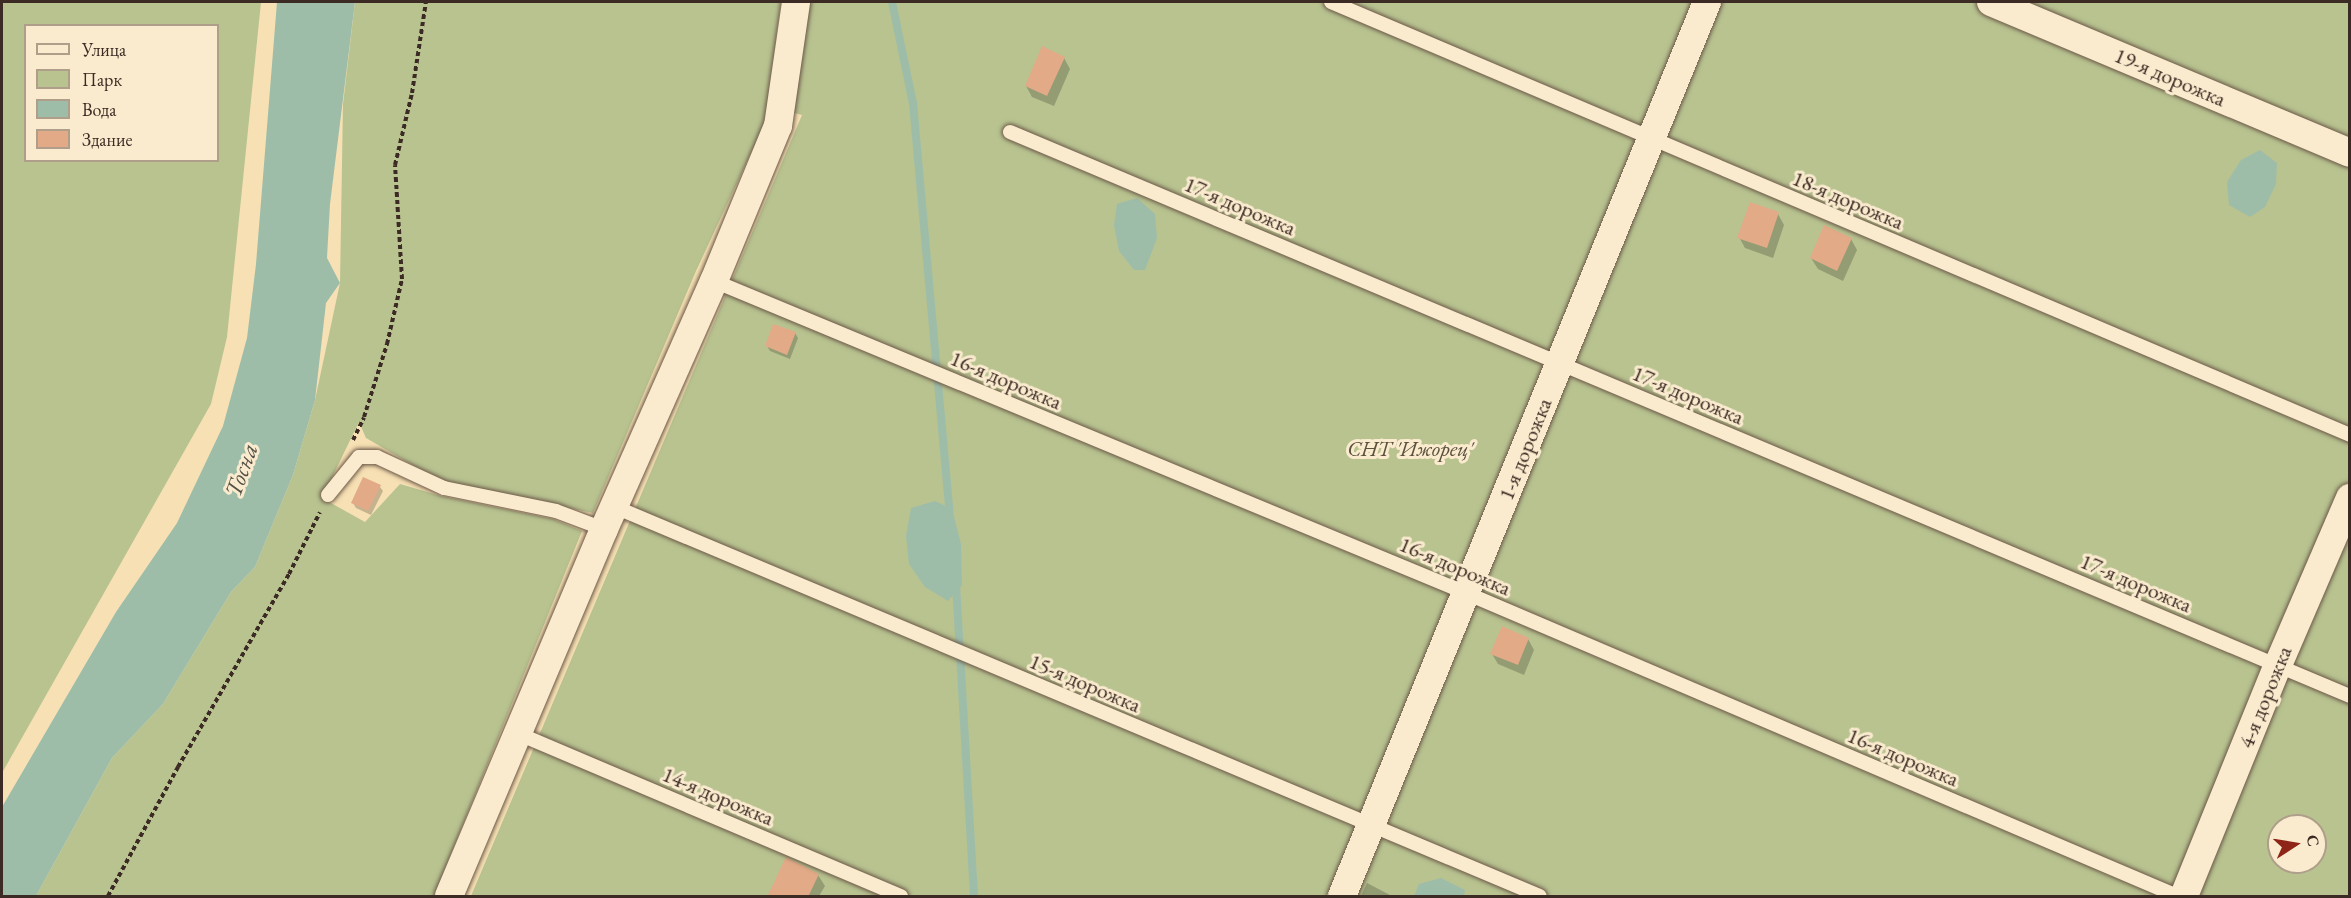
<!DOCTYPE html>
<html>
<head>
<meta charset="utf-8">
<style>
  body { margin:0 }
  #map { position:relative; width:2351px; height:898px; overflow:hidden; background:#f7e0b3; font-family:"EB Garamond",serif }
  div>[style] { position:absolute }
  .green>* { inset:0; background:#b8c390 }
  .water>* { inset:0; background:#9ebda9 }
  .shadow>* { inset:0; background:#0003 }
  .stream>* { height:8px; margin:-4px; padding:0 4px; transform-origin:4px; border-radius:4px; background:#9ebda9 }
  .building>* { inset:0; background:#e2aa87 }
  .path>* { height:4px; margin-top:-2px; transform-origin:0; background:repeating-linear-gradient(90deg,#3c2b24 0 4.5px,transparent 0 7.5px) }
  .roads { filter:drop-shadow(0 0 2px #6b5848) drop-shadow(0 0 2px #6b5848) }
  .lane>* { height:14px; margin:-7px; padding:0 7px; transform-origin:7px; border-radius:7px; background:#faebce }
  .street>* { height:28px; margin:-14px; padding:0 14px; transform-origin:14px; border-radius:14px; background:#faebce }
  span { translate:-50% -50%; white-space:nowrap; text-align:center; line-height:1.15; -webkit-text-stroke:6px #faebce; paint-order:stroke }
  .street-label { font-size:22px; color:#3c2b24 }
  .park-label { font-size:22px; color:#5b513f; font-style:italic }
  .water-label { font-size:24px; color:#545045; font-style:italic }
  .frame { position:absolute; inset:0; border:3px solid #3c2b24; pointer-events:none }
  .legend { position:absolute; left:24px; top:24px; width:195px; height:138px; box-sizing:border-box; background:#faebce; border:2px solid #ae9e8a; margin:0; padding:8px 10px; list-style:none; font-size:18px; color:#3c2b24 }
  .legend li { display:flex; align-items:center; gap:12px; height:30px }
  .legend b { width:30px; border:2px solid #ae9e8a }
  .north { position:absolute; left:2267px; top:814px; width:60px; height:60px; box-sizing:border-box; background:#faebce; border:2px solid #ae9e8a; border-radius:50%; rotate:78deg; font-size:16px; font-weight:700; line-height:24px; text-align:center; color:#3c2b24 }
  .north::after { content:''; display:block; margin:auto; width:21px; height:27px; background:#8f2418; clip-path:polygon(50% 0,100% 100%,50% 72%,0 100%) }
</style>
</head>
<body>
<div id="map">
  <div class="green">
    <i style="clip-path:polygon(evenodd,2px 2px,261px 2px,227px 337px,211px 404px,2px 773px,2px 2px,26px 26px,218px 26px,218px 160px,26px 160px,26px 26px)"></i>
    <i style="clip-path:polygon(355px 2px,781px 2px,765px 123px,696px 271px,593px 513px,442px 482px,366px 438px,359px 422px,322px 498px,365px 522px,400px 484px,441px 496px,553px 519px,582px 531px,434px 896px,36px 896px,112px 758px,163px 704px,231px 592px,255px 567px,293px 475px,315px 400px,340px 283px,343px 104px)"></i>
    <i style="clip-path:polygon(evenodd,806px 2px,2349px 2px,2349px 896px,471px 896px,802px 115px,791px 112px,806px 2px,2279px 826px,2315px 826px,2315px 862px,2279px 862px,2279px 826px)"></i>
  </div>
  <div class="water">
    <i style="clip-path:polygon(277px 2px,355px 2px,330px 204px,327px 258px,340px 283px,326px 303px,315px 400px,293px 475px,255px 567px,231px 592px,163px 704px,112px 758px,36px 896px,2px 896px,2px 807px,116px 612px,177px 523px,223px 426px,247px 338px,256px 264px)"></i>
    <i style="clip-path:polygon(2260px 150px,2277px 163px,2276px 184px,2265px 207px,2250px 217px,2229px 205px,2227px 182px,2241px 160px)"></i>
    <i style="clip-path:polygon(1137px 198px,1155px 214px,1157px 238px,1145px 270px,1134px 270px,1119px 251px,1114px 225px,1117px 204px)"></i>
    <i style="clip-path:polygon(935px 501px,952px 509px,961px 544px,962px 585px,948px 601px,925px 587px,909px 564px,906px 536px,911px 508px)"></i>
    <i style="clip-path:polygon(1441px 878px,1465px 890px,1464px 896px,1414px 896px,1419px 884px)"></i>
  </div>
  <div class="shadow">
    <i style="clip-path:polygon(1064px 58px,1070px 69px,1054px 106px,1032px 97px,1026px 86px)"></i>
    <i style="clip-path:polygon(1778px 214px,1784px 225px,1773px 258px,1745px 248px,1739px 237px)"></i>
    <i style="clip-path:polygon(1851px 239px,1857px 250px,1843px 281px,1818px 269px,1811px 258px)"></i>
    <i style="clip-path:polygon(795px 333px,798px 338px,790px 359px,770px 351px,767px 346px)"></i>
    <i style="clip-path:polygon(364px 479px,380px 487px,383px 491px,371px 515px,356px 508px,353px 503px)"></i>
    <i style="clip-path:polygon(1528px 639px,1534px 650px,1524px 675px,1498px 664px,1492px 654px)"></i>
    <i style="clip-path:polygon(818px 875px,825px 886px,819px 896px,772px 896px)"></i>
    <i style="clip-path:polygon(1367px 883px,1390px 895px,1391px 896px,1361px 896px)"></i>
  </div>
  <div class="stream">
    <i style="left:892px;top:2px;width:103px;rotate:78.3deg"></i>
    <i style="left:913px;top:103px;width:417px;rotate:84.9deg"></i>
    <i style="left:956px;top:584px;width:313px;rotate:86.7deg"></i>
  </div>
  <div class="building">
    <i style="clip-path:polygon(1042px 46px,1065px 57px,1047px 96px,1025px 86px)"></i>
    <i style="clip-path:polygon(1750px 202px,1779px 212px,1767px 248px,1737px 238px)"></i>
    <i style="clip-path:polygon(1824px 225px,1852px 238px,1837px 271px,1810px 258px)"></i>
    <i style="clip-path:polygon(773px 324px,796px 332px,787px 355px,765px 346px)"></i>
    <i style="clip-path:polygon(363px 477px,381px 485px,368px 511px,351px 503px)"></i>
    <i style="clip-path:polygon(1502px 626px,1529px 638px,1518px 665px,1490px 654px)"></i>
    <i style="clip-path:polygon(786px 857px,819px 874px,808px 897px,767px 897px)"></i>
  </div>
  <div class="path">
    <i style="left:353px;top:440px;width:25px;rotate:-64deg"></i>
    <i style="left:364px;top:417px;width:77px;rotate:-72.5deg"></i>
    <i style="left:387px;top:344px;width:67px;rotate:-77deg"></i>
    <i style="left:402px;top:279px;width:114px;rotate:-93.5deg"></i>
    <i style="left:395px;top:165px;width:74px;rotate:-76.7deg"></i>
    <i style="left:412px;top:93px;width:92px;rotate:-81.3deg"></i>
    <i style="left:108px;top:896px;width:147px;rotate:-61.5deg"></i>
    <i style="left:178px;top:767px;width:223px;rotate:-60.1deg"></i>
    <i style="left:289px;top:574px;width:69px;rotate:-63.4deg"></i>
  </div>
  <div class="roads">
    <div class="lane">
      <i style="left:1331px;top:2px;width:1107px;rotate:23.02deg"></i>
      <i style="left:1010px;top:132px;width:1454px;rotate:22.83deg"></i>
      <i style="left:714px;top:281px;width:814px;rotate:22.53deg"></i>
      <i style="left:1466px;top:593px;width:773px;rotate:23.08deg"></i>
      <i style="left:328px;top:495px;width:49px;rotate:-50.8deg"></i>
      <i style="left:359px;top:457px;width:18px"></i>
      <i style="left:377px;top:457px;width:74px;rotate:24.8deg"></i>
      <i style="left:444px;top:488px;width:114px;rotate:11.6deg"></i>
      <i style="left:556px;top:511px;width:51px;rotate:20.6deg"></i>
      <i style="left:615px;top:507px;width:1003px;rotate:22.81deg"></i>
      <i style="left:519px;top:734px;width:415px;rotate:23deg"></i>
    </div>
    <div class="street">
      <i style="left:1991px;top:2px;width:389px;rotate:22.8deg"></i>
      <i style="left:449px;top:896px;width:398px;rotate:-67.1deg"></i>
      <i style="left:604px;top:529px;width:271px;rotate:-66.1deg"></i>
      <i style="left:714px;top:281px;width:168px;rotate:-67.6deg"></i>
      <i style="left:778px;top:126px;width:125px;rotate:-81.7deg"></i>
      <i style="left:1342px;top:896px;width:966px;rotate:-67.79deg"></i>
      <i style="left:2184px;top:896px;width:249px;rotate:-67.9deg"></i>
      <i style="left:2278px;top:665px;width:182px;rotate:-66.7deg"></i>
    </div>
  </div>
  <div class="street-label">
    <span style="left:2170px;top:77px;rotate:23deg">19-я дорожка</span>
    <span style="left:1848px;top:200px;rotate:23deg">18-я дорожка</span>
    <span style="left:1240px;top:206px;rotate:23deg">17-я дорожка</span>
    <span style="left:1006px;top:380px;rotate:23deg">16-я дорожка</span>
    <span style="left:1688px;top:395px;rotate:23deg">17-я дорожка</span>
    <span style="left:1525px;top:449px;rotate:-68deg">1-я дорожка</span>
    <span style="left:1455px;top:566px;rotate:23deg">16-я дорожка</span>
    <span style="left:2136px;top:583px;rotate:23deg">17-я дорожка</span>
    <span style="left:1085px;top:683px;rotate:23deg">15-я дорожка</span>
    <span style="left:2265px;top:697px;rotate:-68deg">4-я дорожка</span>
    <span style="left:1903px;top:757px;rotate:23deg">16-я дорожка</span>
    <span style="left:718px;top:796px;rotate:23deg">14-я дорожка</span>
  </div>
  <div class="park-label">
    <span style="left:1410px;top:449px">СНТ 'Ижорец'</span>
  </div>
  <div class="water-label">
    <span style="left:241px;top:470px;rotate:-70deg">Тосна</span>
  </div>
  <div class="frame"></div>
  <ul class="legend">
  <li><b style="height:8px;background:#faebce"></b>Улица</li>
  <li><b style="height:16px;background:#b8c390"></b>Парк</li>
  <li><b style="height:16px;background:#9ebda9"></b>Вода</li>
  <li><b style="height:16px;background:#e2aa87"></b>Здание</li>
  </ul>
  <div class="north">С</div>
</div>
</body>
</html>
